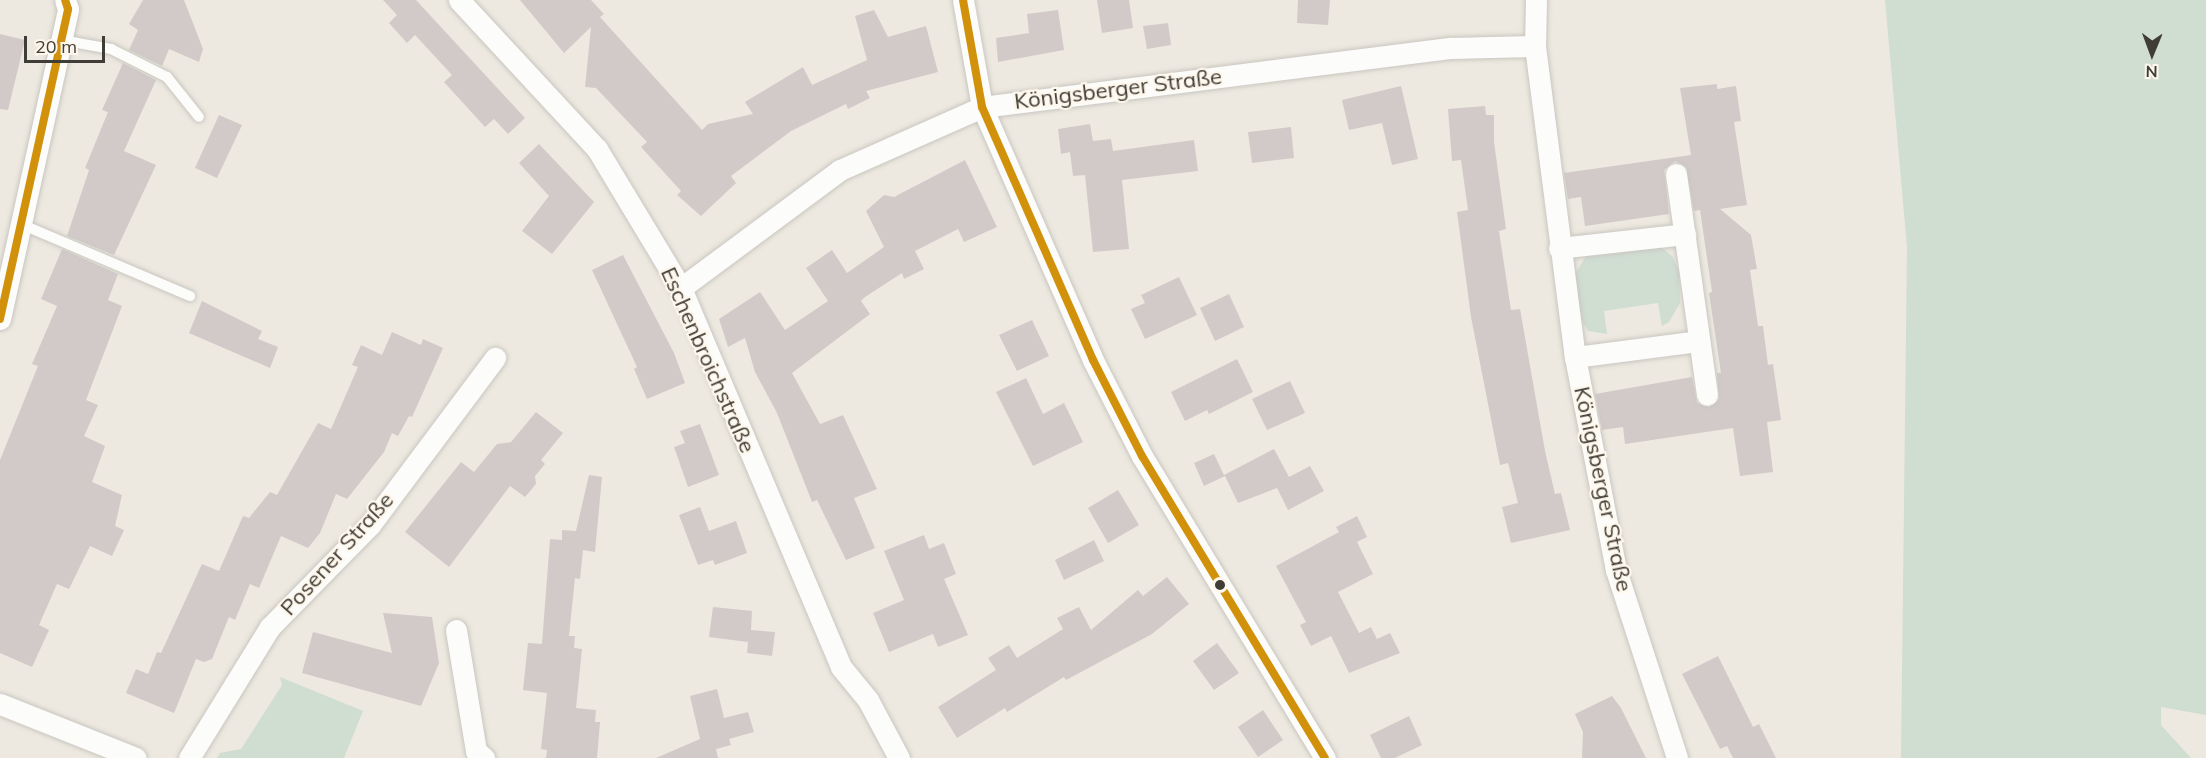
<!DOCTYPE html>
<html>
<head>
<meta charset="utf-8">
<style>
  body { margin:0 }
  #map { position:relative; width:2206px; height:758px; overflow:hidden; background:#ede9e0; font-family:Mulish,sans-serif }
  div>[style] { position:absolute }
  .green>* { inset:0; background:#d0ddd1 }
  .building>* { inset:0; background:#d1cac9 }
  .roads { filter:drop-shadow(0 0 2px #c9c6c0) drop-shadow(0 0 2px #c9c6c0) }
  .lane>* { height:10px; margin:-5px; padding:0 5px; transform-origin:5px; border-radius:5px; background:#fcfcfa }
  .street>* { height:21px; margin:-10.5px; padding:0 10.5px; transform-origin:10.5px; border-radius:10.5px; background:#fcfcfa }
  .bus-1>* { height:8px; margin:-4px; padding:0 4px; transform-origin:4px; border-radius:4px; background:#d2910b }
  .dots>* { width:16px; height:16px; translate:-50% -50%; box-sizing:border-box; border:3px solid #fef7ec; border-radius:50% }
  span { translate:-50% -50%; white-space:nowrap; text-align:center; line-height:1.15; -webkit-text-stroke:4.5px #fef7ec; paint-order:stroke }
  .street-label { font-size:22px; color:#403d37 }
  .north { position:absolute; left:2122px; top:24px; width:60px; height:60px; -webkit-text-stroke:4px #fef7ec; paint-order:stroke; rotate:181deg; font-size:16px; font-weight:700; line-height:24px; text-align:center; color:#403d37 }
  .north::after { content:''; display:block; margin:auto; width:21px; height:27px; background:#403d37; clip-path:polygon(50% 0,100% 100%,50% 72%,0 100%) }
  .scale { position:absolute; left:24px; top:36px; width:81px; height:27px; box-sizing:border-box; border:3px solid #403d37; border-top:0; padding-left:8px; font-size:18px; line-height:21px; white-space:nowrap; color:#403d37; -webkit-text-stroke:4px #fef7ec; paint-order:stroke }
</style>
</head>
<body>
<div id="map">
  <div class="green">
    <i style="clip-path:polygon(1885px 0,2206px 0,2206px 715px,2161px 707px,2161px 725px,2191px 758px,1901px 758px,1907px 247px)"></i>
    <i style="clip-path:polygon(1661px 247px,1673px 257px,1679px 271px,1680px 303px,1669px 322px,1662px 326px,1658px 303px,1604px 311px,1607px 334px,1588px 331px,1579px 316px,1573px 277px,1586px 256px,1597px 251px)"></i>
    <i style="clip-path:polygon(280px 677px,363px 711px,344px 758px,217px 758px,220px 753px,241px 749px,282px 685px)"></i>
  </div>
  <div class="building">
    <i style="clip-path:polygon(143px 0,184px 0,203px 49px,199px 62px,169px 49px,162px 66px,129px 50px,138px 30px,129px 24px)"></i>
    <i style="clip-path:polygon(383px 0,416px 0,525px 118px,508px 134px,494px 119px,485px 127px,444px 82px,452px 75px,415px 35px,407px 43px,389px 23px,397px 15px)"></i>
    <i style="clip-path:polygon(520px 0,591px 0,604px 14px,600px 17px,702px 130px,708px 124px,753px 114px,745px 102px,803px 67px,812px 85px,867px 60px,855px 16px,874px 10px,888px 37px,926px 26px,938px 72px,866px 91px,870px 98px,848px 109px,846px 104px,791px 131px,731px 176px,736px 183px,701px 216px,677px 195px,681px 191px,641px 147px,647px 142px,596px 88px,585px 87px,591px 27px,564px 53px)"></i>
    <i style="clip-path:polygon(1097px 0,1129px 0,1133px 28px,1102px 33px)"></i>
    <i style="clip-path:polygon(1298px 0,1330px 0,1328px 25px,1297px 23px)"></i>
    <i style="clip-path:polygon(1058px 10px,1064px 50px,998px 62px,996px 38px,1029px 33px,1027px 14px)"></i>
    <i style="clip-path:polygon(1168px 23px,1171px 45px,1147px 49px,1143px 26px)"></i>
    <i style="clip-path:polygon(0 34px,25px 40px,8px 110px,0 109px)"></i>
    <i style="clip-path:polygon(123px 63px,156px 80px,124px 151px,156px 165px,114px 255px,67px 236px,89px 170px,85px 168px,108px 112px,102px 110px)"></i>
    <i style="clip-path:polygon(1717px 84px,1717px 89px,1736px 86px,1741px 121px,1734px 122px,1747px 205px,1720px 209px,1751px 235px,1757px 269px,1750px 270px,1758px 326px,1763px 326px,1768px 365px,1773px 364px,1781px 420px,1767px 422px,1773px 472px,1740px 476px,1733px 428px,1625px 444px,1623px 427px,1602px 430px,1595px 394px,1692px 377px,1697px 403px,1709px 407px,1719px 399px,1717px 373px,1721px 373px,1709px 293px,1712px 292px,1700px 210px,1694px 211px,1686px 167px,1675px 161px,1664px 170px,1669px 214px,1585px 226px,1581px 197px,1568px 199px,1564px 173px,1691px 155px,1680px 88px)"></i>
    <i style="clip-path:polygon(1401px 86px,1418px 159px,1392px 165px,1382px 123px,1349px 130px,1342px 100px)"></i>
    <i style="clip-path:polygon(1485px 106px,1486px 115px,1494px 115px,1494px 142px,1506px 229px,1499px 231px,1511px 310px,1520px 309px,1545px 451px,1555px 494px,1561px 493px,1570px 530px,1511px 543px,1502px 507px,1518px 503px,1508px 463px,1500px 465px,1471px 317px,1457px 212px,1468px 210px,1461px 160px,1452px 161px,1448px 109px)"></i>
    <i style="clip-path:polygon(219px 115px,242px 125px,217px 178px,195px 168px)"></i>
    <i style="clip-path:polygon(1090px 124px,1093px 141px,1111px 139px,1113px 151px,1194px 140px,1198px 171px,1122px 180px,1129px 249px,1093px 252px,1085px 175px,1073px 176px,1070px 152px,1061px 154px,1058px 129px)"></i>
    <i style="clip-path:polygon(1291px 127px,1294px 158px,1252px 163px,1248px 132px)"></i>
    <i style="clip-path:polygon(539px 144px,594px 202px,552px 254px,522px 231px,549px 196px,519px 163px)"></i>
    <i style="clip-path:polygon(965px 160px,997px 227px,964px 242px,958px 229px,915px 251px,924px 269px,904px 279px,902px 273px,865px 297px,861px 301px,870px 314px,792px 373px,820px 424px,843px 415px,877px 489px,854px 498px,875px 548px,846px 560px,817px 500px,812px 502px,777px 413px,755px 372px,745px 338px,728px 347px,719px 319px,760px 292px,785px 330px,828px 301px,806px 268px,832px 250px,847px 273px,884px 247px,866px 211px,884px 195px,894px 197px)"></i>
    <i style="clip-path:polygon(62px 249px,118px 274px,108px 300px,122px 306px,86px 400px,98px 405px,84px 436px,105px 446px,92px 482px,122px 495px,115px 526px,124px 530px,112px 556px,90px 546px,69px 589px,57px 584px,39px 625px,49px 630px,32px 667px,0 653px,0 460px,38px 366px,32px 364px,57px 306px,41px 299px)"></i>
    <i style="clip-path:polygon(623px 255px,674px 353px,685px 383px,647px 399px,634px 369px,637px 367px,592px 270px)"></i>
    <i style="clip-path:polygon(1179px 277px,1197px 315px,1145px 339px,1131px 309px,1145px 303px,1141px 295px)"></i>
    <i style="clip-path:polygon(1229px 294px,1244px 327px,1215px 341px,1200px 308px)"></i>
    <i style="clip-path:polygon(202px 301px,262px 331px,258px 339px,278px 347px,270px 368px,189px 333px)"></i>
    <i style="clip-path:polygon(1032px 320px,1049px 356px,1017px 371px,999px 335px)"></i>
    <i style="clip-path:polygon(392px 332px,421px 345px,423px 339px,443px 348px,412px 417px,409px 416px,398px 436px,392px 433px,384px 452px,347px 499px,336px 494px,320px 533px,308px 548px,281px 536px,259px 588px,250px 584px,235px 620px,229px 617px,212px 659px,204px 662px,196px 659px,174px 713px,126px 693px,136px 669px,148px 674px,157px 652px,161px 653px,202px 564px,219px 571px,243px 516px,249px 518px,270px 492px,277px 495px,318px 423px,331px 429px,358px 367px,352px 365px,361px 345px,382px 355px)"></i>
    <i style="clip-path:polygon(1237px 359px,1253px 392px,1209px 414px,1207px 410px,1185px 421px,1171px 392px)"></i>
    <i style="clip-path:polygon(1026px 378px,1043px 414px,1064px 403px,1083px 442px,1033px 466px,996px 392px)"></i>
    <i style="clip-path:polygon(1290px 381px,1305px 413px,1267px 430px,1252px 399px)"></i>
    <i style="clip-path:polygon(536px 412px,563px 433px,541px 460px,545px 464px,535px 476px,536px 484px,525px 497px,510px 486px,449px 567px,405px 532px,461px 462px,474px 472px,497px 444px,511px 442px)"></i>
    <i style="clip-path:polygon(700px 424px,719px 475px,688px 487px,674px 447px,685px 443px,680px 431px)"></i>
    <i style="clip-path:polygon(1274px 449px,1289px 477px,1310px 466px,1324px 491px,1288px 510px,1277px 488px,1238px 503px,1225px 476px,1204px 486px,1194px 463px,1214px 454px,1224px 475px)"></i>
    <i style="clip-path:polygon(589px 475px,602px 477px,595px 552px,583px 550px,580px 579px,575px 578px,569px 636px,575px 636px,574px 648px,582px 649px,576px 708px,596px 710px,595px 722px,600px 722px,597px 758px,546px 758px,547px 750px,541px 749px,547px 693px,523px 690px,528px 643px,542px 644px,550px 539px,562px 540px,562px 530px,576px 531px)"></i>
    <i style="clip-path:polygon(1118px 490px,1139px 525px,1108px 543px,1088px 508px)"></i>
    <i style="clip-path:polygon(700px 507px,709px 531px,736px 521px,747px 553px,715px 565px,713px 560px,698px 565px,679px 515px)"></i>
    <i style="clip-path:polygon(1357px 516px,1367px 537px,1357px 542px,1373px 574px,1338px 592px,1359px 633px,1371px 627px,1377px 639px,1390px 633px,1400px 653px,1349px 673px,1331px 636px,1311px 646px,1300px 625px,1306px 622px,1276px 566px,1339px 532px,1336px 527px)"></i>
    <i style="clip-path:polygon(924px 535px,929px 549px,944px 543px,956px 574px,944px 579px,968px 635px,938px 647px,933px 634px,889px 652px,873px 613px,904px 600px,884px 551px)"></i>
    <i style="clip-path:polygon(1094px 540px,1104px 561px,1064px 580px,1055px 560px)"></i>
    <i style="clip-path:polygon(1167px 577px,1189px 604px,1152px 634px,1066px 680px,1064px 677px,1007px 712px,1005px 708px,957px 738px,938px 707px,996px 670px,988px 658px,1009px 645px,1017px 658px,1063px 629px,1057px 618px,1079px 607px,1091px 630px,1138px 590px,1143px 596px)"></i>
    <i style="clip-path:polygon(713px 607px,752px 611px,751px 630px,775px 632px,772px 656px,747px 653px,748px 642px,709px 637px)"></i>
    <i style="clip-path:polygon(383px 613px,432px 617px,439px 663px,421px 706px,302px 673px,313px 632px,392px 653px)"></i>
    <i style="clip-path:polygon(1217px 643px,1239px 673px,1214px 690px,1193px 661px)"></i>
    <i style="clip-path:polygon(1718px 656px,1753px 727px,1759px 724px,1776px 758px,1733px 758px,1727px 746px,1720px 749px,1682px 674px)"></i>
    <i style="clip-path:polygon(717px 689px,724px 718px,748px 712px,754px 732px,729px 739px,731px 745px,716px 749px,718px 758px,656px 758px,700px 739px,690px 696px)"></i>
    <i style="clip-path:polygon(1612px 696px,1621px 708px,1646px 758px,1582px 758px,1583px 732px,1575px 714px)"></i>
    <i style="clip-path:polygon(1263px 710px,1283px 740px,1258px 757px,1238px 727px)"></i>
    <i style="clip-path:polygon(1409px 716px,1422px 745px,1395px 758px,1381px 758px,1370px 735px)"></i>
  </div>
  <div class="roads">
    <div class="lane">
      <i style="left:61px;top:40px;width:51px;rotate:10.2deg"></i>
      <i style="left:111px;top:49px;width:63px;rotate:26.6deg"></i>
      <i style="left:167px;top:77px;width:51px;rotate:51.3deg"></i>
      <i style="left:21px;top:224px;width:184px;rotate:23.1deg"></i>
    </div>
    <div class="street">
      <i style="left:459px;top:0;width:203px;rotate:47.2deg"></i>
      <i style="left:597px;top:149px;width:162px;rotate:58.9deg"></i>
      <i style="left:681px;top:288px;width:411px;rotate:67.1deg"></i>
      <i style="left:841px;top:667px;width:43px;rotate:50.7deg"></i>
      <i style="left:868px;top:700px;width:66px;rotate:61.9deg"></i>
      <i style="left:963px;top:0;width:109px;rotate:79.9deg"></i>
      <i style="left:982px;top:107px;width:276px;rotate:66.3deg"></i>
      <i style="left:1093px;top:360px;width:108px;rotate:63deg"></i>
      <i style="left:1142px;top:456px;width:353px;rotate:58.8deg"></i>
      <i style="left:1536px;top:0;width:46px;rotate:91.2deg"></i>
      <i style="left:1535px;top:46px;width:314px;rotate:82.7deg"></i>
      <i style="left:1575px;top:357px;width:217px;rotate:79.1deg"></i>
      <i style="left:1616px;top:570px;width:198px;rotate:72deg"></i>
      <i style="left:1676px;top:174px;width:223px;rotate:82deg"></i>
      <i style="left:1559px;top:248px;width:127px;rotate:-6.3deg"></i>
      <i style="left:681px;top:288px;width:198px;rotate:-36.6deg"></i>
      <i style="left:840px;top:170px;width:155px;rotate:-23.9deg"></i>
      <i style="left:982px;top:107px;width:473px;rotate:-7.2deg"></i>
      <i style="left:1451px;top:48px;width:84px;rotate:-1.4deg"></i>
      <i style="left:0;top:319px;width:317px;rotate:-77.6deg"></i>
      <i style="left:68px;top:9px;width:9px;rotate:-108deg"></i>
      <i style="left:1575px;top:357px;width:125px;rotate:-7.4deg"></i>
      <i style="left:456px;top:630px;width:123px;rotate:80.6deg"></i>
      <i style="left:476px;top:751px;width:11px;rotate:41deg"></i>
      <i style="left:0;top:704px;width:146px;rotate:21.7deg"></i>
      <i style="left:189px;top:758px;width:154px;rotate:-58.3deg"></i>
      <i style="left:270px;top:627px;width:143px;rotate:-45.6deg"></i>
      <i style="left:370px;top:525px;width:209px;rotate:-53.2deg"></i>
    </div>
  </div>
  <div class="bus-1">
    <i style="left:963px;top:0;width:109px;rotate:79.9deg"></i>
    <i style="left:982px;top:107px;width:276px;rotate:66.3deg"></i>
    <i style="left:1093px;top:360px;width:108px;rotate:63deg"></i>
    <i style="left:1142px;top:456px;width:353px;rotate:58.8deg"></i>
    <i style="left:0;top:319px;width:317px;rotate:-77.6deg"></i>
    <i style="left:68px;top:9px;width:9px;rotate:-108deg"></i>
  </div>
  <div class="dots">
    <i style="left:1220px;top:585px;background:#403d37"></i>
  </div>
  <div class="street-label">
    <span style="left:1118px;top:89px;rotate:-7deg">Königsberger Straße</span>
    <span style="left:708px;top:360px;rotate:66deg">Eschenbroichstraße</span>
    <span style="left:1603px;top:489px;rotate:78deg">Königsberger Straße</span>
    <span style="left:337px;top:554px;rotate:-48deg">Posener Straße</span>
  </div>
  <div class="north">N</div>
  <div class="scale">20 m</div>
</div>
</body>
</html>
